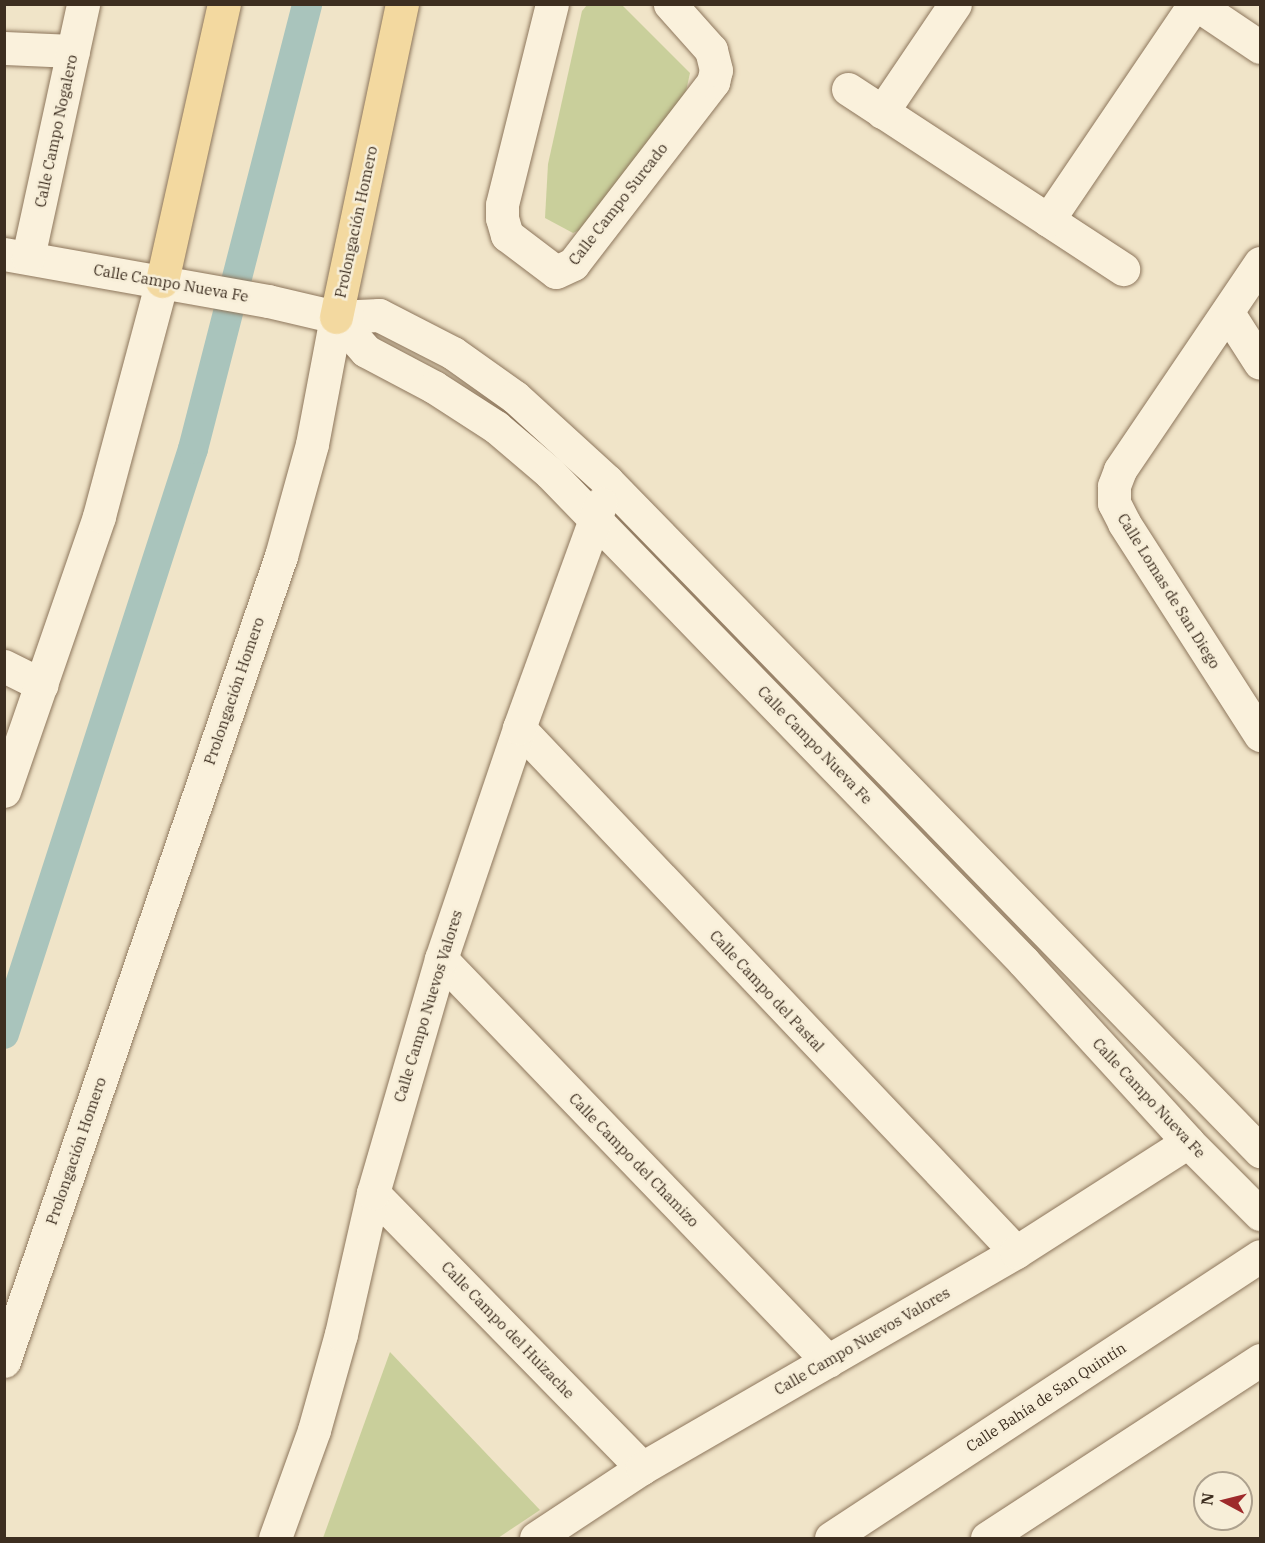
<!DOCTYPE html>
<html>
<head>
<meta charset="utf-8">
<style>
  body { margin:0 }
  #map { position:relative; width:1265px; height:1543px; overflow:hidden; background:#f0e4c8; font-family:"IBM Plex Serif",serif }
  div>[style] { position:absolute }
  .green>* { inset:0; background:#c9cf9b }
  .canal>* { height:30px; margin:-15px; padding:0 15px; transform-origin:15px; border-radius:15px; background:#a9c4bc }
  .roads { filter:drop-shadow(0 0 2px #8d765c) drop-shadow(0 0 2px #8d765c) }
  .minor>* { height:33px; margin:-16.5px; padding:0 16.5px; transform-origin:16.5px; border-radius:16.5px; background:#faf1dc }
  .major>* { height:33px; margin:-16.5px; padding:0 16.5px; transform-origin:16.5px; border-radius:16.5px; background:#f3d9a0 }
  span { translate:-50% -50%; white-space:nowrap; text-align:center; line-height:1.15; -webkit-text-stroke:5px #f7eed8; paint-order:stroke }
  .street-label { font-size:15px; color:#3d2e20 }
  .frame { position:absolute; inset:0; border:6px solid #3d2e20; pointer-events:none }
  .north { position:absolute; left:1193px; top:1471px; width:60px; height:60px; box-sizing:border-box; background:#f7eed8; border:2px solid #ada18e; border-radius:50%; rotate:277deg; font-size:16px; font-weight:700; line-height:24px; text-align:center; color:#3d2e20 }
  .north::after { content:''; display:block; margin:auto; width:21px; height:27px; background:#9e2a2b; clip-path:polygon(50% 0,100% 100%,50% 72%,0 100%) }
</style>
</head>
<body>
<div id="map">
  <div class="green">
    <i style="clip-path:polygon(587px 5px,622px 5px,690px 73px,686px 91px,590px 225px,573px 233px,545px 218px,548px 164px,582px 11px)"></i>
    <i style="clip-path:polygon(390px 1352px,540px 1510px,498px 1538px,323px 1538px)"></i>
  </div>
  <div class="canal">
    <i style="left:4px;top:1034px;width:615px;rotate:-72.1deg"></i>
    <i style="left:193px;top:449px;width:459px;rotate:-75.6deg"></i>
  </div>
  <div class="roads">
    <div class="minor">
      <i style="left:552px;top:4px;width:207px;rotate:104deg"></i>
      <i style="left:502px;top:205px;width:13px;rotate:90deg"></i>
      <i style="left:502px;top:218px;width:18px;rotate:74deg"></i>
      <i style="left:507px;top:235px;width:61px;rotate:37.1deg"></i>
      <i style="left:556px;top:272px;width:19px;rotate:-25deg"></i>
      <i style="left:573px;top:264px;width:230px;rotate:-52.4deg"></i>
      <i style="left:713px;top:82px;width:12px;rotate:-76deg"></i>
      <i style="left:716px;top:70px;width:21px;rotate:-104deg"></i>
      <i style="left:711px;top:50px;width:62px;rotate:-131.7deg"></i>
      <i style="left:1196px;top:4px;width:77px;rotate:33.9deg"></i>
      <i style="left:4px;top:48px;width:69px;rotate:2.5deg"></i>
      <i style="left:848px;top:89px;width:329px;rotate:33.2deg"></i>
      <i style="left:882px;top:112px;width:130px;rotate:-55.9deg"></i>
      <i style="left:1048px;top:220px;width:261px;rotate:-55.9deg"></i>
      <i style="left:4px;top:254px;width:268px;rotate:10.1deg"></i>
      <i style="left:268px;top:301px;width:70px;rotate:13.2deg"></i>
      <i style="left:336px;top:317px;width:43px;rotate:-2.7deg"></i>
      <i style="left:379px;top:315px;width:83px;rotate:27.2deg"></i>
      <i style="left:453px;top:353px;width:76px;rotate:35.4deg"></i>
      <i style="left:515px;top:397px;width:125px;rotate:42.4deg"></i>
      <i style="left:607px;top:481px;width:936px;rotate:45.74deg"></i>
      <i style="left:28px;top:257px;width:259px;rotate:-77.7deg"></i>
      <i style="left:1260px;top:263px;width:250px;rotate:124.1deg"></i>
      <i style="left:1120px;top:470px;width:17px;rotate:111deg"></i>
      <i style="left:1114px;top:486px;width:17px;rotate:90deg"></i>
      <i style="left:1114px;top:503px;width:22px;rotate:63deg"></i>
      <i style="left:1124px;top:523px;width:252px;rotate:57.3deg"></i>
      <i style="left:1228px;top:313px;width:59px;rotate:57.4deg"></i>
      <i style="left:336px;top:317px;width:45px;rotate:48.6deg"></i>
      <i style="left:366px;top:351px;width:77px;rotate:27.9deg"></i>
      <i style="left:434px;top:387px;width:74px;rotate:32.8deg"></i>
      <i style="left:496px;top:427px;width:71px;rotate:40.4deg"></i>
      <i style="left:550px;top:473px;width:680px;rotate:45.89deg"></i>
      <i style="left:1023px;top:961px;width:245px;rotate:47.6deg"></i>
      <i style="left:1188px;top:1142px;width:102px;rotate:45deg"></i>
      <i style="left:4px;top:666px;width:42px;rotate:26.6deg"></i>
      <i style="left:519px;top:728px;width:722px;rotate:46.51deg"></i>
      <i style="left:4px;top:791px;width:291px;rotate:-70.9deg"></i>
      <i style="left:99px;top:516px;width:243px;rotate:-75deg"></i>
      <i style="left:441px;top:959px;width:558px;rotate:46.09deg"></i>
      <i style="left:373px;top:1193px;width:385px;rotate:45.6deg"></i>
      <i style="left:4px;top:1361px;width:851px;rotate:-71.01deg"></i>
      <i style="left:281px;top:556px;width:116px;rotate:-74.5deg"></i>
      <i style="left:312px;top:444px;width:129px;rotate:-79.3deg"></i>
      <i style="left:275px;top:1538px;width:115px;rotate:-70.1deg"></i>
      <i style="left:314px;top:1430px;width:100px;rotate:-74.3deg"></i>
      <i style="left:341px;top:1334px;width:145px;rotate:-77.2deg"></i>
      <i style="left:373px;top:1193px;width:244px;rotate:-73.8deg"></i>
      <i style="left:441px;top:959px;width:244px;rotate:-71.3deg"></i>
      <i style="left:519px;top:728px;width:239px;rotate:-70deg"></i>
      <i style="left:536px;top:1538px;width:127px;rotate:-33.4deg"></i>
      <i style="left:642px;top:1468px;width:432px;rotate:-30deg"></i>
      <i style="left:1016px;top:1252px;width:204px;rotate:-32.6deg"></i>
      <i style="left:831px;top:1538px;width:513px;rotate:-33.32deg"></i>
      <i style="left:987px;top:1538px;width:326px;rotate:-33.1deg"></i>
    </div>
    <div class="major">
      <i style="left:162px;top:281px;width:284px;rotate:-77.4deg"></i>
      <i style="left:336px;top:317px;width:320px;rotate:-78.1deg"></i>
    </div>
  </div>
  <div class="street-label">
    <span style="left:56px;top:131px;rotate:-78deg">Calle Campo Nogalero</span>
    <span style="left:618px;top:204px;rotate:-52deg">Calle Campo Surcado</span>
    <span style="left:356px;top:222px;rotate:-78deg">Prolongación Homero</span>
    <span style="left:171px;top:283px;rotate:10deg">Calle Campo Nueva Fe</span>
    <span style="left:1169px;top:591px;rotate:58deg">Calle Lomas de San Diego</span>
    <span style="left:234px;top:691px;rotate:-71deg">Prolongación Homero</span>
    <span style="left:815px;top:745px;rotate:46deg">Calle Campo Nueva Fe</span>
    <span style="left:767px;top:991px;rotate:47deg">Calle Campo del Pastal</span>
    <span style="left:428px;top:1006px;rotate:-73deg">Calle Campo Nuevos Valores</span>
    <span style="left:1149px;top:1098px;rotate:47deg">Calle Campo Nueva Fe</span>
    <span style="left:76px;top:1151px;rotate:-71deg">Prolongación Homero</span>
    <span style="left:634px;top:1160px;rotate:46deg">Calle Campo del Chamizo</span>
    <span style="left:508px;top:1330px;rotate:46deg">Calle Campo del Huizache</span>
    <span style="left:862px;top:1341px;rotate:-30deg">Calle Campo Nuevos Valores</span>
    <span style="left:1046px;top:1397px;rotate:-33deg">Calle Bahía de San Quintín</span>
  </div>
  <div class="frame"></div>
  <div class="north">N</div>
</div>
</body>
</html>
